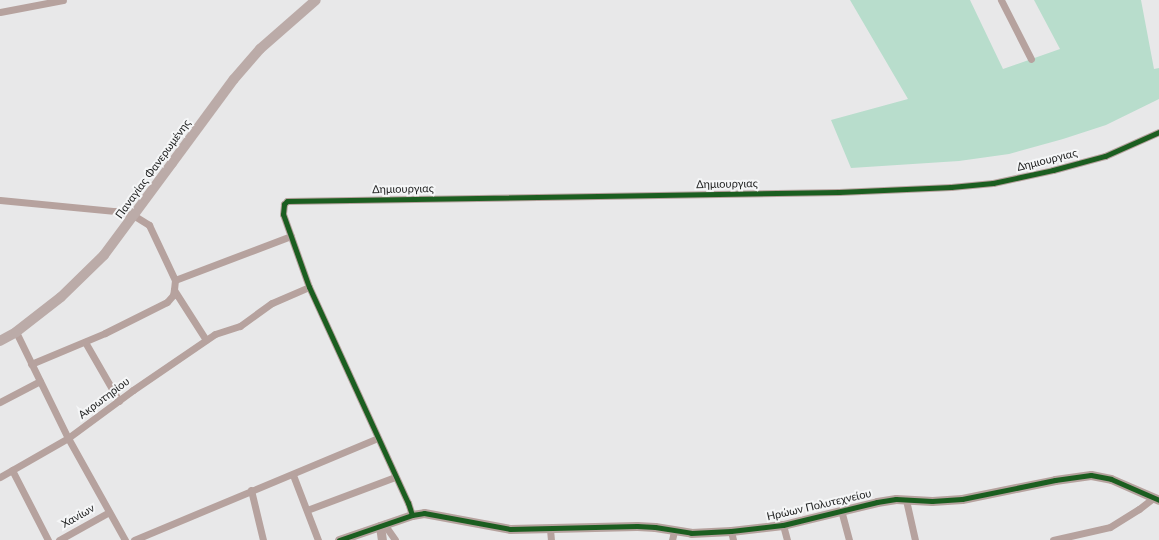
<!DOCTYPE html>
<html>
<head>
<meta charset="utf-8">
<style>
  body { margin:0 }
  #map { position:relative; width:1159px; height:540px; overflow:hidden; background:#e8e8e9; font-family:Lato,sans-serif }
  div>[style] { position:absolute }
  .green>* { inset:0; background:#b8ddcc }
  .minor>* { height:7px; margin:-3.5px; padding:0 3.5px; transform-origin:3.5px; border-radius:3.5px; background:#b6a29e }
  .tertiary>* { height:9px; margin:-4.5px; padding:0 4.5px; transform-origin:4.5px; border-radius:4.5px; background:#b6a29e }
  .secondary>* { height:10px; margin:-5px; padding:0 5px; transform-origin:5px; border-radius:5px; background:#bbaba8 }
  .secondary-bridge>* { height:10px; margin:-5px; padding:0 5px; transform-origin:5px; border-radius:5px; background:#bbaba8 }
  .cycleway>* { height:5px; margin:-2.5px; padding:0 2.5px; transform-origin:2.5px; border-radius:2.5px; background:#1b5e20 }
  span { translate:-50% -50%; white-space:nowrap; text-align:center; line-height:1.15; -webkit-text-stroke:4px #f5f6f7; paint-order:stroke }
  .street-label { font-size:11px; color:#1c1d1d }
</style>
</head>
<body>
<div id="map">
  <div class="green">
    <i style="clip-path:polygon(850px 0,970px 0,1003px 69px,1060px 49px,1034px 0,1141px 0,1154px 69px,1159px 68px,1159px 99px,1106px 125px,1063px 139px,1009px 154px,959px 161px,851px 168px,831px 120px,908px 99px)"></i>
  </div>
  <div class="minor">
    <i style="left:1001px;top:0;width:66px;rotate:63deg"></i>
    <i style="left:0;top:12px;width:64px;rotate:-10.8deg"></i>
    <i style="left:0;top:200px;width:116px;rotate:5.5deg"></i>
    <i style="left:115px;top:211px;width:18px;rotate:13deg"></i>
    <i style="left:133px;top:215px;width:19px;rotate:32deg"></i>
    <i style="left:149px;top:225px;width:61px;rotate:64.7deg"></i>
    <i style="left:175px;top:280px;width:10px;rotate:96deg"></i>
    <i style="left:174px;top:290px;width:59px;rotate:57.4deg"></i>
    <i style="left:175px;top:280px;width:124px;rotate:-20.8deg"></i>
    <i style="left:16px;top:332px;width:118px;rotate:63.9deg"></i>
    <i style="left:68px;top:438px;width:117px;rotate:60.8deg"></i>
    <i style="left:85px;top:342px;width:68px;rotate:60deg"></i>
    <i style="left:31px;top:364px;width:80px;rotate:-22.7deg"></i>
    <i style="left:105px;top:333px;width:69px;rotate:-26.6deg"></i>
    <i style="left:167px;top:302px;width:9px;rotate:-49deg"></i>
    <i style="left:173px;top:295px;width:5px;rotate:-79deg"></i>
    <i style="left:0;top:402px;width:45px;rotate:-27.7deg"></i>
    <i style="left:12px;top:470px;width:79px;rotate:62.8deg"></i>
    <i style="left:293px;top:475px;width:70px;rotate:69deg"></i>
    <i style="left:0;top:477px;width:78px;rotate:-29.8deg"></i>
    <i style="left:68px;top:438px;width:81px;rotate:-36.4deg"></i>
    <i style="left:133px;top:390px;width:99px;rotate:-34.3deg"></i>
    <i style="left:215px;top:334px;width:26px;rotate:-18deg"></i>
    <i style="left:240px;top:326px;width:39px;rotate:-36deg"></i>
    <i style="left:272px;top:303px;width:40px;rotate:-23.4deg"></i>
    <i style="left:251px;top:490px;width:51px;rotate:76.5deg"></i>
    <i style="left:906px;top:500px;width:41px;rotate:77.3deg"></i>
    <i style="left:307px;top:510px;width:94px;rotate:-20.6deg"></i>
    <i style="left:841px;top:510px;width:31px;rotate:75deg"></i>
    <i style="left:412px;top:515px;width:13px;rotate:-108deg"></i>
    <i style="left:408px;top:503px;width:238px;rotate:-114.6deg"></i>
    <i style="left:309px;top:287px;width:77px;rotate:-109.6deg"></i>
    <i style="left:283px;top:214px;width:10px;rotate:-84deg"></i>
    <i style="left:284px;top:204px;width:4px;rotate:-45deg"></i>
    <i style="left:287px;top:201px;width:552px;rotate:-0.93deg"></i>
    <i style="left:839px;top:192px;width:112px;rotate:-2.6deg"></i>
    <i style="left:951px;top:187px;width:42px;rotate:-5.4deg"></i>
    <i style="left:993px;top:183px;width:61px;rotate:-12.2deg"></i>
    <i style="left:1053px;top:170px;width:54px;rotate:-15.1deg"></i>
    <i style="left:1105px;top:156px;width:59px;rotate:-24deg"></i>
    <i style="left:384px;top:524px;width:19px;rotate:55deg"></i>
    <i style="left:783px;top:525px;width:16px;rotate:75deg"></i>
    <i style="left:550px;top:529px;width:11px;rotate:85deg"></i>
    <i style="left:731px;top:531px;width:9px;rotate:77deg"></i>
    <i style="left:59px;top:540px;width:57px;rotate:-29.2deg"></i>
    <i style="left:134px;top:540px;width:264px;rotate:-22.7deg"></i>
    <i style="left:672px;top:540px;width:9px;rotate:-77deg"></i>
    <i style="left:1053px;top:540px;width:58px;rotate:-12.8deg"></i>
    <i style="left:1110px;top:527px;width:34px;rotate:-32deg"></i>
    <i style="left:1139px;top:509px;width:18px;rotate:-38deg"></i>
  </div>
  <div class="tertiary">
    <i style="left:380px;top:526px;width:14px;rotate:82deg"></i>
    <i style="left:339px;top:540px;width:77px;rotate:-18.9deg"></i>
    <i style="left:412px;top:515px;width:12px;rotate:-9deg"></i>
    <i style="left:424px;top:513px;width:87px;rotate:10.5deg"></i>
    <i style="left:510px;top:529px;width:127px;rotate:-1.4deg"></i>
    <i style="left:637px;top:526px;width:18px;rotate:3deg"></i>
    <i style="left:655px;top:527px;width:36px;rotate:9deg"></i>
    <i style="left:691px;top:533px;width:40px;rotate:-2.9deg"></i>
    <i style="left:731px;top:531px;width:52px;rotate:-6.6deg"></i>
    <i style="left:783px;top:525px;width:97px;rotate:-13.7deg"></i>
    <i style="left:877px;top:502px;width:19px;rotate:-9deg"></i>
    <i style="left:896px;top:499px;width:36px;rotate:3deg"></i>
    <i style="left:932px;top:501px;width:30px;rotate:-4deg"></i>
    <i style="left:962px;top:499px;width:95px;rotate:-11.5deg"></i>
    <i style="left:1055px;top:480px;width:36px;rotate:-8deg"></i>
    <i style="left:1091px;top:475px;width:20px;rotate:11deg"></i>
    <i style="left:1111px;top:479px;width:52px;rotate:23.6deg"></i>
  </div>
  <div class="secondary">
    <i style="left:172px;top:163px;width:104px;rotate:-53.6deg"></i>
    <i style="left:234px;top:79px;width:40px;rotate:-49deg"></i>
    <i style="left:260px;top:49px;width:74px;rotate:-41.2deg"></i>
    <i style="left:0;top:341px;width:18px;rotate:-29deg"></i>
  </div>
  <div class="secondary-bridge">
    <i style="left:16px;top:332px;width:57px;rotate:-37.9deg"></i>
    <i style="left:61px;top:297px;width:60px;rotate:-44.3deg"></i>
    <i style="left:104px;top:255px;width:114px;rotate:-53.5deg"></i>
  </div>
  <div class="cycleway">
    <i style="left:412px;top:515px;width:13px;rotate:-108deg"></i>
    <i style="left:408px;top:503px;width:238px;rotate:-114.6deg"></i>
    <i style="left:309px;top:287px;width:77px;rotate:-109.6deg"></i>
    <i style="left:283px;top:214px;width:10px;rotate:-84deg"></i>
    <i style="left:284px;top:204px;width:4px;rotate:-45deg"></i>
    <i style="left:287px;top:201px;width:552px;rotate:-0.93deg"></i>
    <i style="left:839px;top:192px;width:112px;rotate:-2.6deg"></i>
    <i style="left:951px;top:187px;width:42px;rotate:-5.4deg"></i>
    <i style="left:993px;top:183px;width:61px;rotate:-12.2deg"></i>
    <i style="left:1053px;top:170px;width:54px;rotate:-15.1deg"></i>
    <i style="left:1105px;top:156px;width:59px;rotate:-24deg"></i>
    <i style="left:339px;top:540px;width:77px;rotate:-18.9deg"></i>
    <i style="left:412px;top:515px;width:12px;rotate:-9deg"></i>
    <i style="left:424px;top:513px;width:87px;rotate:10.5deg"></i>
    <i style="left:510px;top:529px;width:127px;rotate:-1.4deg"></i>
    <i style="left:637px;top:526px;width:18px;rotate:3deg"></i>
    <i style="left:655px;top:527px;width:36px;rotate:9deg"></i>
    <i style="left:691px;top:533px;width:40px;rotate:-2.9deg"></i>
    <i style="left:731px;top:531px;width:52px;rotate:-6.6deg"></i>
    <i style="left:783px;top:525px;width:97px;rotate:-13.7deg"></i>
    <i style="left:877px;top:502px;width:19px;rotate:-9deg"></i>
    <i style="left:896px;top:499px;width:36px;rotate:3deg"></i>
    <i style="left:932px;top:501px;width:30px;rotate:-4deg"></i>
    <i style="left:962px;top:499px;width:95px;rotate:-11.5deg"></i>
    <i style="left:1055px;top:480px;width:36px;rotate:-8deg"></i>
    <i style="left:1091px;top:475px;width:20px;rotate:11deg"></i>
    <i style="left:1111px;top:479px;width:52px;rotate:23.6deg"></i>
  </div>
  <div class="street-label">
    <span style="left:1047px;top:160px;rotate:-14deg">Δημιουργιας</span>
    <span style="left:153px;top:169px;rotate:-54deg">Παναγίας Φανερωμένης</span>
    <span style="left:727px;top:184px;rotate:-1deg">Δημιουργιας</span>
    <span style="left:403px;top:189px;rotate:-1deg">Δημιουργιας</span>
    <span style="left:104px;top:398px;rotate:-37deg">Ακρωτηρίου</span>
    <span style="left:819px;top:505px;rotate:-13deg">Ηρώων Πολυτεχνείου</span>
    <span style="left:78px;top:516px;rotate:-30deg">Χανίων</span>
  </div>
</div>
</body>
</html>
